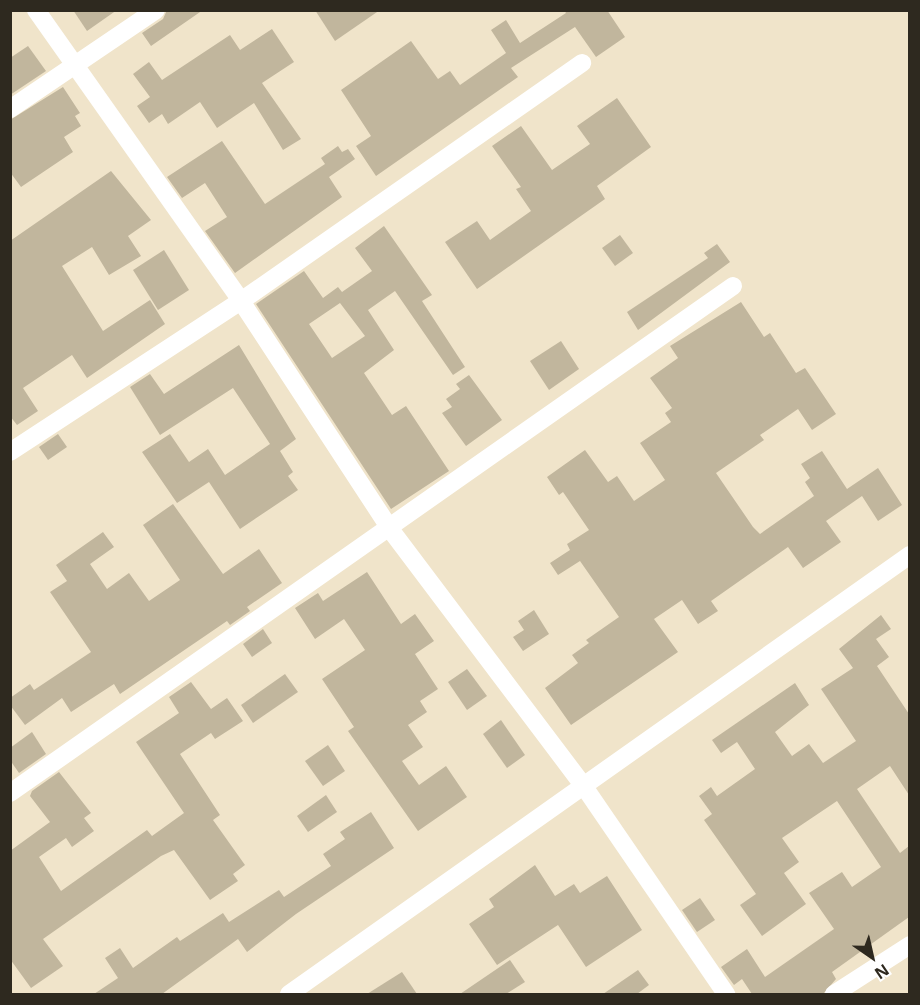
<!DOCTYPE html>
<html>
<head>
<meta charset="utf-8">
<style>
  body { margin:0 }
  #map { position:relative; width:920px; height:1005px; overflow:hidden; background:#f0e4ca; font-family:"Noto Sans",sans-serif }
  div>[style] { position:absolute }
  .building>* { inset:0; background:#c1b69d }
  .street>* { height:18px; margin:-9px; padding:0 9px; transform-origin:9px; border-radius:9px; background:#fff }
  span { translate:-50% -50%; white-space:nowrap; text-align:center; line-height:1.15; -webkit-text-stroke:4.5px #fff; paint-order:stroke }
  .frame { position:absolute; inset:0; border:12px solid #2e291f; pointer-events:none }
  .north { position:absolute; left:842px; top:927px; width:60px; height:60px; -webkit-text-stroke:4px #fff; paint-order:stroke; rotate:146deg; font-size:16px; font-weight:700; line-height:24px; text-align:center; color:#2e291f }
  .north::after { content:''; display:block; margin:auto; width:21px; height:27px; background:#2e291f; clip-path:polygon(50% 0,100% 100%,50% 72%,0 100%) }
</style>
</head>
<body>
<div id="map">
  <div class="building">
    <i style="clip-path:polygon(73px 10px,117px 10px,87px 31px)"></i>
    <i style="clip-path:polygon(167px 10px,203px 10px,151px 46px,142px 33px,163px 19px)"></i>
    <i style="clip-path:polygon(315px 10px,380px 10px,335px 41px)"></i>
    <i style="clip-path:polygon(564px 10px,607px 10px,625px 37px,596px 57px,575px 27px,511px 68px,518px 77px,376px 176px,356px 146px,371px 136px,341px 90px,411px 41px,438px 79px,450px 71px,460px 85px,506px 53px,491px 30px,506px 20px,520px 43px,566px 13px)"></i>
    <i style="clip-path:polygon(272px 29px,294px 62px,262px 83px,301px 139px,283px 150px,254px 103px,217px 128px,200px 102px,168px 124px,162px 114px,149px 123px,137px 106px,150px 97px,133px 74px,149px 62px,162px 80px,230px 35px,240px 50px)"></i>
    <i style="clip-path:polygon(28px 46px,46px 71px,10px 95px,10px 58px)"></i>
    <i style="clip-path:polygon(63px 87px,80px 113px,75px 116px,81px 126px,64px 137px,73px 152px,21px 187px,10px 172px,10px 120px)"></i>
    <i style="clip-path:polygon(617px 98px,651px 147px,597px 186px,605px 199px,477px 289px,445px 242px,477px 221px,490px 240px,531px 211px,516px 189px,521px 187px,492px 146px,521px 126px,552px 170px,590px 144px,577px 126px)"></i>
    <i style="clip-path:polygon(222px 141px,265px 204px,325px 164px,321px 158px,338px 146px,342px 152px,348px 149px,355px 159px,329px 177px,342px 197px,235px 273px,205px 231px,227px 217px,205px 183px,182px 198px,167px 177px)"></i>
    <i style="clip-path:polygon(111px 171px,151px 220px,128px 236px,141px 256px,109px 275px,92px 247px,62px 266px,103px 331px,150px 300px,165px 324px,87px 378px,72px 355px,23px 388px,38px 411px,17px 425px,10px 416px,10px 241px)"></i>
    <i style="clip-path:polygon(evenodd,384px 226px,432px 295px,422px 301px,465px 367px,453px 375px,395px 291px,368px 310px,394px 350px,364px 373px,392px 415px,406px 406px,449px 471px,391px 509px,256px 304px,304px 271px,323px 298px,338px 287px,342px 292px,372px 271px,355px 248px,384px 226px,340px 303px,365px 336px,332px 358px,309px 324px,340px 303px)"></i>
    <i style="clip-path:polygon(620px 235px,633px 253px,615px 266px,602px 248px)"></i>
    <i style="clip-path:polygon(717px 244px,730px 262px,638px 330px,627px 312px,708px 258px,704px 253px)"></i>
    <i style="clip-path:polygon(164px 250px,189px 290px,158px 310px,133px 270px)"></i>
    <i style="clip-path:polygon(741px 302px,764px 337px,770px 333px,796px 373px,805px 368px,836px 414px,812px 430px,798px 409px,760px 435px,764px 440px,716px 473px,753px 527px,760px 534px,814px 496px,805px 482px,810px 478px,801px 464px,822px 451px,847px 489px,878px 468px,902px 505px,878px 521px,862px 496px,826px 521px,841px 542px,803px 568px,788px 547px,711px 601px,718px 611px,698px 624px,682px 600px,654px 619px,678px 652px,571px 725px,545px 688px,578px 663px,572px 655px,589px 643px,586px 640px,619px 617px,580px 561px,558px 575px,550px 563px,570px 550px,567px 544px,589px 530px,563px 492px,559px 495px,547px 477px,585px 450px,608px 482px,617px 476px,634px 501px,665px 480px,640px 443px,671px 422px,665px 413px,672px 408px,650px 378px,678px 358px,670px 346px)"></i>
    <i style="clip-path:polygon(561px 341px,579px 369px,549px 390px,530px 361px)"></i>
    <i style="clip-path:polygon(239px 345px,296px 439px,280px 451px,293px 472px,288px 476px,298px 490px,240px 529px,209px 482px,177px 503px,142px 452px,170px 434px,189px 462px,208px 449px,225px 475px,270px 444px,233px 388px,160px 435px,130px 387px,150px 374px,164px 394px)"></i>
    <i style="clip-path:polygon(469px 375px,502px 420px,466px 446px,442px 413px,452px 407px,446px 399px,460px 389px,456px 384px)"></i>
    <i style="clip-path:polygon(58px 434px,67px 447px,48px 460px,39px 447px)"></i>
    <i style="clip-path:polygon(173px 504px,223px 574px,259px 549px,282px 583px,247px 607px,250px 611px,230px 625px,227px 621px,120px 694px,114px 684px,71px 712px,62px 698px,25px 725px,10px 705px,10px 698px,30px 684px,34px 690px,91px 652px,50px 592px,67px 581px,56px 565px,103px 532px,114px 547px,90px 564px,107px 589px,129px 573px,149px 601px,180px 580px,143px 525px)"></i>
    <i style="clip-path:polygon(367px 572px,401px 624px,415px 614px,434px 641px,415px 654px,438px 689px,420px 701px,427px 712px,408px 725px,423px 747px,402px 761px,419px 785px,446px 766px,467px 797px,418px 831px,348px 731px,354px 727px,322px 679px,365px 650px,344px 619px,315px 639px,295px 608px,318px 593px,323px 601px)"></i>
    <i style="clip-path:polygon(534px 610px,549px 634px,523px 651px,513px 637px,524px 630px,518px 621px)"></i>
    <i style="clip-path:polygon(881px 615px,891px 629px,876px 639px,889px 657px,877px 666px,909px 714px,909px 795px,890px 766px,857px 789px,900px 853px,909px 846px,909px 917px,832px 972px,836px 979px,823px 994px,752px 994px,742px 979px,734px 985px,721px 967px,747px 949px,765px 977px,834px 929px,809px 893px,842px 872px,852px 887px,881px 867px,837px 801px,782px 838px,799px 862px,784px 873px,806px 904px,762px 936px,740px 905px,756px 894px,704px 820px,712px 814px,699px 796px,711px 787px,717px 796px,755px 769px,737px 742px,721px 753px,712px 740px,795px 683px,809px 705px,775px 732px,792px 756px,809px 744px,823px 763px,856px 741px,821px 689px,853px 668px,839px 649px)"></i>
    <i style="clip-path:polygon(263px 629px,272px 643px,252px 657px,243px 644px)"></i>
    <i style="clip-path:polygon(467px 669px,487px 696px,467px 710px,448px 682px)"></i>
    <i style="clip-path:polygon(285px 674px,298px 692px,253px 723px,241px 705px)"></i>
    <i style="clip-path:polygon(191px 682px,211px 709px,227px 698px,243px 721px,215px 739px,211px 733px,180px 754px,220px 815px,213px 820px,245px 865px,233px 874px,238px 881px,210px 900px,174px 850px,161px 856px,43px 939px,63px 966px,31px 988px,10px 959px,10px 851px,50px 822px,30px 796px,32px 791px,59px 772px,91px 813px,84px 818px,94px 831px,72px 847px,66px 838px,39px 857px,61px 891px,147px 830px,152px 836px,184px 813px,136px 742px,179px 713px,169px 697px)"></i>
    <i style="clip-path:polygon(501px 720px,525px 755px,507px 768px,483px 734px)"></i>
    <i style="clip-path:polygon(32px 732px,46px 754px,19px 773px,10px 760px,10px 748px)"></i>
    <i style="clip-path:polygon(328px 745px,345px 771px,323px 786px,305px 761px)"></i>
    <i style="clip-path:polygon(326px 795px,337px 812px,308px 832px,297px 816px)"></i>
    <i style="clip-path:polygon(371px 812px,394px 848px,296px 914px,247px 952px,238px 939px,162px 994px,94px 994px,118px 978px,105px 958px,120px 948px,133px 968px,177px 937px,180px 941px,223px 913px,229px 922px,279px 890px,284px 897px,331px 866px,323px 854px,345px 839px,340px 832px)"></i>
    <i style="clip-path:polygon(535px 865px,555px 896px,574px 884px,580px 893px,607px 876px,642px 930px,586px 967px,558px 925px,497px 965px,469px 924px,494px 907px,489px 899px)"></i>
    <i style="clip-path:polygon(700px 898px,715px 920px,697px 932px,682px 910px)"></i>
    <i style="clip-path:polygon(510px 960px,525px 982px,506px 994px,460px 994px)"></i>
    <i style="clip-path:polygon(638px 970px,649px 985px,637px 994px,603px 994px)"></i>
    <i style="clip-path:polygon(402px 972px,417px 994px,367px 994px)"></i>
  </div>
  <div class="street">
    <i style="left:36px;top:10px;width:356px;rotate:54.8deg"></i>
    <i style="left:241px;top:301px;width:272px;rotate:56.8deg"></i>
    <i style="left:390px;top:529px;width:324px;rotate:53deg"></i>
    <i style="left:585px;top:788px;width:250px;rotate:55.6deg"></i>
    <i style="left:10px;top:109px;width:176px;rotate:-34.1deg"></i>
    <i style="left:10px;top:452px;width:276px;rotate:-33.2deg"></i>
    <i style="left:241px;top:301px;width:416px;rotate:-34.9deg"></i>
    <i style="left:10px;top:793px;width:883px;rotate:-35.04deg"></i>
    <i style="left:289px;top:994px;width:761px;rotate:-35.26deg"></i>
    <i style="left:834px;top:994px;width:90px;rotate:-32.8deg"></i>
  </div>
  <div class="frame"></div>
  <div class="north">N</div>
</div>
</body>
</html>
